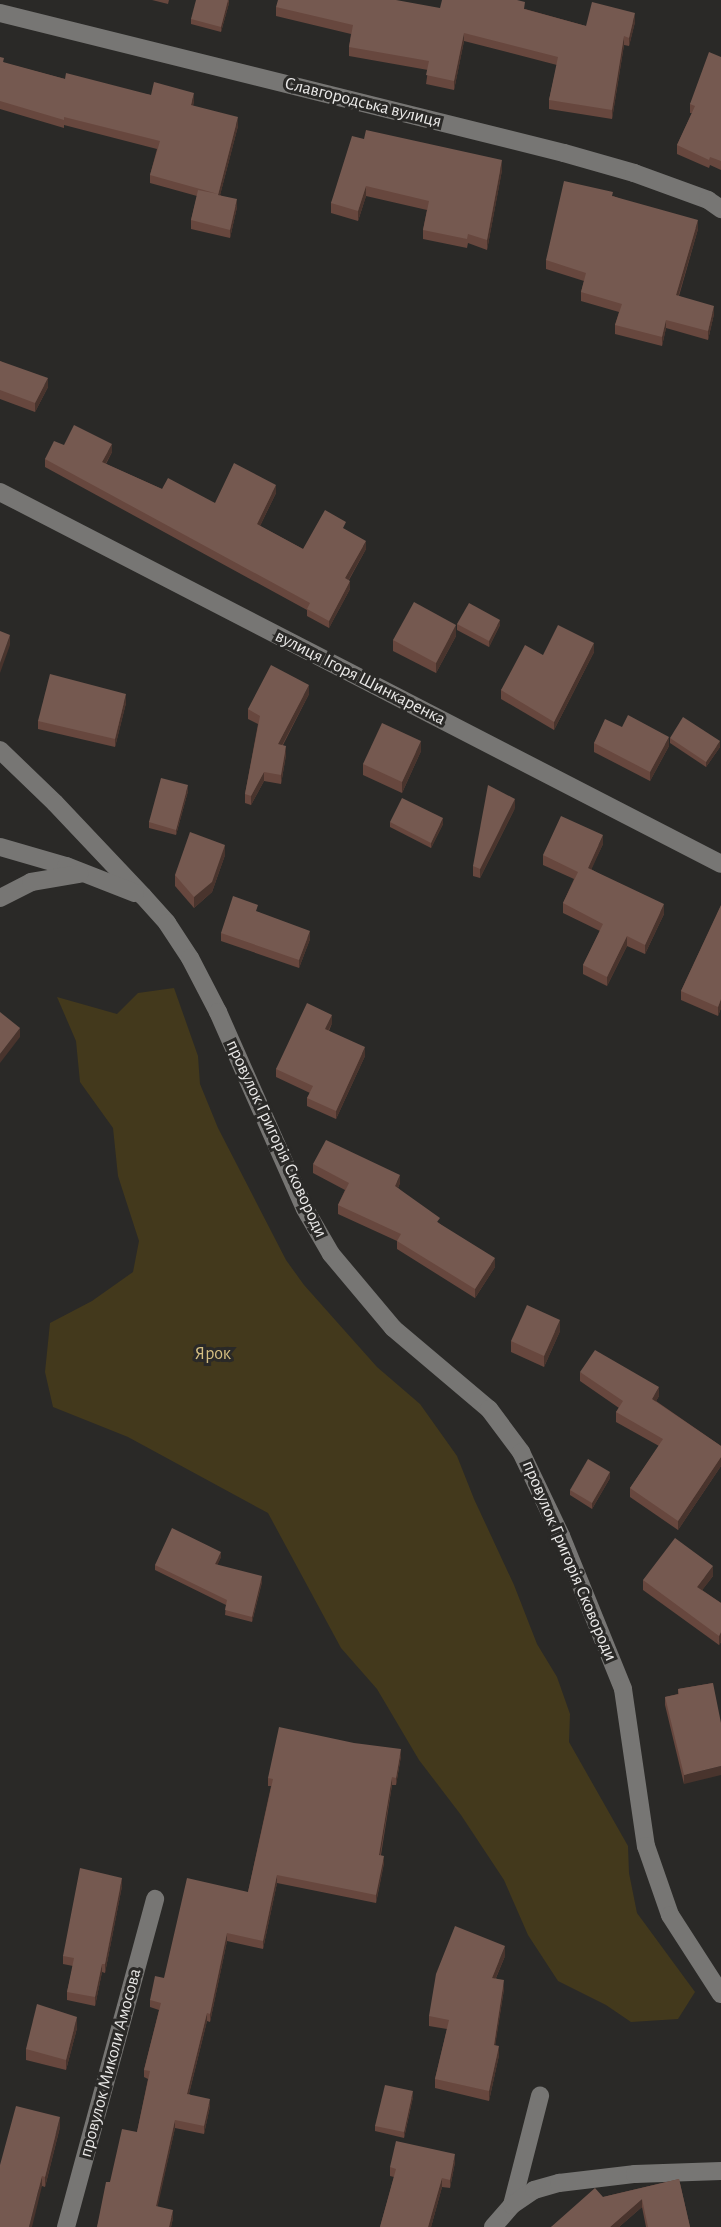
<!DOCTYPE html>
<html>
<head>
<meta charset="utf-8">
<style>
  body { margin:0 }
  #map { position:relative; width:721px; height:2227px; overflow:hidden; background:#2a2927; font-family:"Alegreya Sans",sans-serif }
  div>[style] { position:absolute }
  .green>* { inset:0; background:#43391c }
  .street>* { height:18px; margin:-9px; padding:0 9px; transform-origin:9px; border-radius:9px; background:#777674 }
  .wall>* { inset:0; background:#67473e }
  .shaded-wall>* { inset:0; background:#49342d }
  .building>* { inset:0; background:#755950 }
  span { translate:-50% -50%; white-space:nowrap; text-align:center; line-height:1.15; -webkit-text-stroke:6px #2a2927; paint-order:stroke }
  .street-label { font-size:18px; color:#eae9e8 }
  .park-label { font-size:18px; color:#d4be82 }
</style>
</head>
<body>
<div id="map">
  <div class="green">
    <i style="clip-path:polygon(174px 988px,198px 1056px,200px 1084px,218px 1128px,286px 1260px,304px 1285px,377px 1367px,420px 1404px,457px 1456px,474px 1499px,514px 1585px,537px 1644px,557px 1677px,570px 1714px,569px 1742px,628px 1846px,629px 1873px,637px 1913px,695px 1992px,678px 2019px,631px 2022px,606px 2005px,558px 1981px,528px 1935px,504px 1880px,461px 1815px,419px 1760px,377px 1689px,341px 1648px,268px 1513px,128px 1437px,53px 1407px,45px 1372px,50px 1323px,92px 1301px,133px 1272px,139px 1241px,118px 1176px,113px 1128px,80px 1082px,76px 1041px,57px 997px,117px 1014px,138px 993px)"></i>
  </div>
  <div class="street">
    <i style="left:0;top:13px;width:581px;rotate:13.94deg"></i>
    <i style="left:564px;top:153px;width:73px;rotate:15.9deg"></i>
    <i style="left:634px;top:173px;width:79px;rotate:20deg"></i>
    <i style="left:708px;top:200px;width:16px;rotate:35deg"></i>
    <i style="left:0;top:492px;width:811px;rotate:27.29deg"></i>
    <i style="left:0;top:750px;width:76px;rotate:43.9deg"></i>
    <i style="left:55px;top:803px;width:128px;rotate:46.6deg"></i>
    <i style="left:143px;top:896px;width:36px;rotate:48deg"></i>
    <i style="left:167px;top:923px;width:42px;rotate:56.7deg"></i>
    <i style="left:190px;top:958px;width:61px;rotate:62.6deg"></i>
    <i style="left:218px;top:1012px;width:215px;rotate:66.2deg"></i>
    <i style="left:305px;top:1209px;width:52px;rotate:60deg"></i>
    <i style="left:331px;top:1254px;width:97px;rotate:50deg"></i>
    <i style="left:393px;top:1328px;width:126px;rotate:40.2deg"></i>
    <i style="left:489px;top:1409px;width:54px;rotate:53.3deg"></i>
    <i style="left:521px;top:1452px;width:93px;rotate:64.5deg"></i>
    <i style="left:561px;top:1536px;width:165px;rotate:67.9deg"></i>
    <i style="left:623px;top:1689px;width:159px;rotate:81.7deg"></i>
    <i style="left:646px;top:1846px;width:73px;rotate:70.8deg"></i>
    <i style="left:670px;top:1915px;width:94px;rotate:57.2deg"></i>
    <i style="left:0;top:847px;width:69px;rotate:16.1deg"></i>
    <i style="left:66px;top:866px;width:74px;rotate:21.4deg"></i>
    <i style="left:0;top:898px;width:35px;rotate:-27deg"></i>
    <i style="left:31px;top:882px;width:49px;rotate:-9.5deg"></i>
    <i style="left:512px;top:2205px;width:113px;rotate:-75.6deg"></i>
    <i style="left:66px;top:2227px;width:340px;rotate:-74.8deg"></i>
    <i style="left:493px;top:2227px;width:29px;rotate:-49deg"></i>
    <i style="left:512px;top:2205px;width:27px;rotate:-34deg"></i>
    <i style="left:534px;top:2190px;width:26px;rotate:-16deg"></i>
    <i style="left:559px;top:2183px;width:77px;rotate:-6.8deg"></i>
    <i style="left:635px;top:2174px;width:86px;rotate:-2deg"></i>
  </div>
  <div class="wall">
    <i style="clip-path:polygon(152px 0,169px 0,168px 4px)"></i>
    <i style="clip-path:polygon(229px 0,229px 3px,221px 32px,191px 24px,191px 19px)"></i>
    <i style="clip-path:polygon(276px 7px,440px 8px,525px 9px,586px 26px,635px 22px,629px 46px,624px 45px,612px 119px,549px 109px,549px 100px,557px 65px,464px 41px,454px 90px,426px 84px,428px 70px,349px 56px,349px 47px,351px 34px,276px 16px)"></i>
    <i style="clip-path:polygon(0 57px,4px 63px,65px 79px,151px 95px,194px 101px,193px 106px,238px 126px,220px 195px,237px 207px,230px 238px,191px 229px,191px 220px,197px 196px,150px 183px,150px 175px,157px 149px,64px 125px,64px 128px,0 109px)"></i>
    <i style="clip-path:polygon(721px 57px,721px 170px,710px 165px,709px 168px,677px 154px,677px 145px,692px 113px,690px 113px,690px 104px)"></i>
    <i style="clip-path:polygon(364px 139px,502px 170px,487px 250px,468px 243px,467px 248px,423px 239px,423px 230px,427px 210px,366px 196px,358px 221px,331px 213px,331px 203px)"></i>
    <i style="clip-path:polygon(613px 196px,698px 229px,679px 296px,714px 314px,708px 340px,666px 328px,662px 346px,615px 334px,615px 325px,619px 312px,581px 301px,581px 292px,584px 281px,546px 269px,546px 260px)"></i>
    <i style="clip-path:polygon(0 361px,48px 387px,35px 412px,0 399px)"></i>
    <i style="clip-path:polygon(64px 445px,112px 452px,106px 464px,162px 489px,215px 503px,276px 493px,260px 526px,303px 549px,346px 530px,366px 549px,349px 580px,350px 589px,329px 628px,307px 616px,307px 610px,45px 467px,45px 459px)"></i>
    <i style="clip-path:polygon(457px 624px,500px 625px,489px 647px,457px 630px)"></i>
    <i style="clip-path:polygon(456px 636px,436px 673px,393px 651px,393px 640px)"></i>
    <i style="clip-path:polygon(594px 652px,554px 730px,501px 699px,501px 690px,543px 655px)"></i>
    <i style="clip-path:polygon(309px 694px,283px 745px,286px 755px,281px 784px,264px 781px,251px 805px,245px 803px,245px 794px,258px 724px,248px 719px,248px 709px)"></i>
    <i style="clip-path:polygon(126px 703px,115px 747px,38px 729px,38px 721px)"></i>
    <i style="clip-path:polygon(622px 727px,669px 746px,650px 781px,594px 752px,594px 743px)"></i>
    <i style="clip-path:polygon(670px 738px,720px 747px,706px 767px,670px 743px)"></i>
    <i style="clip-path:polygon(421px 751px,402px 793px,363px 775px,363px 764px)"></i>
    <i style="clip-path:polygon(188px 791px,176px 835px,149px 828px,149px 822px)"></i>
    <i style="clip-path:polygon(515px 808px,480px 878px,473px 876px,473px 866px)"></i>
    <i style="clip-path:polygon(390px 822px,443px 824px,431px 848px,390px 827px)"></i>
    <i style="clip-path:polygon(603px 844px,591px 869px,664px 914px,645px 954px,627px 946px,607px 986px,583px 974px,583px 965px,600px 931px,563px 913px,563px 903px,574px 879px,543px 865px,543px 855px)"></i>
    <i style="clip-path:polygon(225px 855px,212px 892px,194px 908px,175px 886px,175px 875px)"></i>
    <i style="clip-path:polygon(721px 906px,721px 1008px,718px 1016px,681px 1000px,681px 991px)"></i>
    <i style="clip-path:polygon(258px 912px,310px 939px,299px 968px,221px 941px,221px 933px)"></i>
    <i style="clip-path:polygon(332px 1023px,329px 1031px,365px 1056px,336px 1119px,307px 1106px,307px 1098px,310px 1093px,276px 1077px,276px 1069px)"></i>
    <i style="clip-path:polygon(313px 1164px,400px 1183px,398px 1188px,440px 1224px,495px 1267px,475px 1298px,397px 1249px,397px 1241px,338px 1214px,338px 1205px,345px 1190px,313px 1173px)"></i>
    <i style="clip-path:polygon(560px 1331px,544px 1367px,511px 1352px,511px 1341px)"></i>
    <i style="clip-path:polygon(580px 1372px,659px 1396px,656px 1401px,721px 1446px,721px 1466px,678px 1530px,630px 1497px,630px 1488px,659px 1446px,616px 1422px,616px 1412px,619px 1408px,580px 1381px)"></i>
    <i style="clip-path:polygon(610px 1478px,592px 1509px,570px 1495px,570px 1490px)"></i>
    <i style="clip-path:polygon(221px 1557px,217px 1565px,262px 1582px,252px 1622px,225px 1615px,226px 1605px,155px 1570px,155px 1565px)"></i>
    <i style="clip-path:polygon(713px 1576px,702px 1590px,721px 1603px,721px 1642px,719px 1645px,643px 1590px,643px 1580px)"></i>
    <i style="clip-path:polygon(713px 1683px,684px 1784px,665px 1705px,665px 1697px,678px 1694px,678px 1689px)"></i>
    <i style="clip-path:polygon(401px 1756px,396px 1785px,392px 1785px,381px 1855px,384px 1863px,376px 1903px,277px 1883px,263px 1949px,227px 1941px,210px 2022px,207px 2021px,189px 2094px,210px 2106px,204px 2134px,175px 2128px,157px 2207px,173px 2218px,171px 2227px,97px 2227px,110px 2182px,137px 2132px,148px 2079px,144px 2077px,144px 2070px,159px 2010px,150px 2007px,150px 2000px,164px 1978px,248px 1892px,271px 1786px,268px 1786px,268px 1778px)"></i>
    <i style="clip-path:polygon(122px 1886px,105px 1973px,102px 1972px,95px 2006px,67px 2000px,67px 1992px,73px 1966px,63px 1964px,63px 1956px)"></i>
    <i style="clip-path:polygon(505px 1956px,496px 1978px,504px 1989px,495px 2045px,499px 2055px,489px 2101px,435px 2088px,435px 2079px,447px 2029px,429px 2026px,429px 2016px)"></i>
    <i style="clip-path:polygon(77px 2028px,66px 2070px,26px 2060px,26px 2049px)"></i>
    <i style="clip-path:polygon(413px 2097px,404px 2138px,375px 2131px,375px 2126px)"></i>
    <i style="clip-path:polygon(60px 2127px,45px 2187px,42px 2186px,0 2227px)"></i>
    <i style="clip-path:polygon(455px 2162px,450px 2188px,442px 2187px,431px 2227px,380px 2227px,394px 2177px,390px 2176px,390px 2167px)"></i>
    <i style="clip-path:polygon(679px 2179px,690px 2227px,646px 2227px,642px 2207px,619px 2227px,551px 2227px,603px 2197px)"></i>
  </div>
  <div class="shaded-wall">
    <i style="clip-path:polygon(228px 0,229px 3px,221px 32px,221px 27px)"></i>
    <i style="clip-path:polygon(635px 13px,635px 22px,629px 46px,629px 38px)"></i>
    <i style="clip-path:polygon(464px 33px,464px 41px,454px 90px,454px 81px)"></i>
    <i style="clip-path:polygon(624px 36px,624px 45px,612px 119px,612px 110px)"></i>
    <i style="clip-path:polygon(194px 93px,194px 101px,191px 113px,191px 105px)"></i>
    <i style="clip-path:polygon(238px 117px,238px 126px,218px 203px,218px 195px)"></i>
    <i style="clip-path:polygon(502px 160px,502px 170px,487px 250px,487px 240px)"></i>
    <i style="clip-path:polygon(366px 186px,366px 196px,358px 221px,358px 211px)"></i>
    <i style="clip-path:polygon(237px 199px,237px 207px,230px 238px,230px 230px)"></i>
    <i style="clip-path:polygon(698px 220px,698px 229px,676px 304px,676px 295px)"></i>
    <i style="clip-path:polygon(714px 306px,714px 314px,708px 340px,708px 331px)"></i>
    <i style="clip-path:polygon(666px 320px,666px 328px,662px 346px,662px 337px)"></i>
    <i style="clip-path:polygon(48px 378px,48px 387px,35px 412px,35px 403px)"></i>
    <i style="clip-path:polygon(112px 444px,112px 452px,102px 470px,102px 462px)"></i>
    <i style="clip-path:polygon(276px 485px,276px 493px,257px 532px,257px 524px)"></i>
    <i style="clip-path:polygon(366px 541px,366px 549px,345px 586px,345px 578px)"></i>
    <i style="clip-path:polygon(350px 581px,350px 589px,329px 628px,329px 621px)"></i>
    <i style="clip-path:polygon(500px 620px,500px 625px,489px 647px,489px 641px)"></i>
    <i style="clip-path:polygon(456px 625px,456px 636px,436px 673px,436px 663px)"></i>
    <i style="clip-path:polygon(10px 635px,10px 645px,0 673px,0 663px)"></i>
    <i style="clip-path:polygon(594px 643px,594px 652px,554px 730px,554px 722px)"></i>
    <i style="clip-path:polygon(309px 685px,309px 694px,278px 753px,278px 744px)"></i>
    <i style="clip-path:polygon(126px 694px,126px 703px,115px 747px,115px 739px)"></i>
    <i style="clip-path:polygon(669px 737px,669px 746px,650px 781px,650px 772px)"></i>
    <i style="clip-path:polygon(421px 741px,421px 751px,402px 793px,402px 782px)"></i>
    <i style="clip-path:polygon(720px 741px,720px 747px,706px 767px,706px 762px)"></i>
    <i style="clip-path:polygon(286px 746px,286px 755px,281px 784px,281px 775px)"></i>
    <i style="clip-path:polygon(264px 772px,264px 781px,251px 805px,251px 796px)"></i>
    <i style="clip-path:polygon(188px 785px,188px 791px,176px 835px,176px 830px)"></i>
    <i style="clip-path:polygon(515px 799px,515px 808px,480px 878px,480px 869px)"></i>
    <i style="clip-path:polygon(443px 818px,443px 824px,431px 848px,431px 843px)"></i>
    <i style="clip-path:polygon(603px 835px,603px 844px,588px 877px,588px 868px)"></i>
    <i style="clip-path:polygon(225px 845px,225px 855px,212px 892px,194px 908px,194px 897px)"></i>
    <i style="clip-path:polygon(664px 904px,664px 914px,645px 954px,645px 945px)"></i>
    <i style="clip-path:polygon(310px 931px,310px 939px,299px 968px,299px 960px)"></i>
    <i style="clip-path:polygon(627px 936px,627px 946px,607px 986px,607px 977px)"></i>
    <i style="clip-path:polygon(721px 999px,721px 1008px,718px 1016px,718px 1007px)"></i>
    <i style="clip-path:polygon(332px 1015px,332px 1023px,325px 1037px,325px 1029px)"></i>
    <i style="clip-path:polygon(20px 1028px,20px 1037px,0 1063px,0 1054px)"></i>
    <i style="clip-path:polygon(365px 1047px,365px 1056px,336px 1119px,336px 1111px)"></i>
    <i style="clip-path:polygon(400px 1175px,400px 1183px,395px 1195px,395px 1186px)"></i>
    <i style="clip-path:polygon(495px 1258px,495px 1267px,475px 1298px,475px 1289px)"></i>
    <i style="clip-path:polygon(560px 1320px,560px 1331px,544px 1367px,544px 1356px)"></i>
    <i style="clip-path:polygon(659px 1387px,659px 1396px,652px 1408px,652px 1399px)"></i>
    <i style="clip-path:polygon(721px 1457px,721px 1466px,678px 1530px,678px 1521px)"></i>
    <i style="clip-path:polygon(610px 1472px,610px 1478px,592px 1509px,592px 1503px)"></i>
    <i style="clip-path:polygon(221px 1552px,221px 1557px,215px 1570px,215px 1564px)"></i>
    <i style="clip-path:polygon(713px 1566px,713px 1576px,697px 1597px,697px 1587px)"></i>
    <i style="clip-path:polygon(262px 1576px,262px 1582px,252px 1622px,252px 1617px)"></i>
    <i style="clip-path:polygon(721px 1632px,721px 1642px,719px 1645px,719px 1636px)"></i>
    <i style="clip-path:polygon(401px 1749px,401px 1756px,396px 1785px,396px 1778px)"></i>
    <i style="clip-path:polygon(721px 1766px,721px 1775px,684px 1784px,684px 1775px)"></i>
    <i style="clip-path:polygon(392px 1777px,392px 1785px,379px 1862px,379px 1855px)"></i>
    <i style="clip-path:polygon(384px 1856px,384px 1863px,376px 1903px,376px 1895px)"></i>
    <i style="clip-path:polygon(277px 1875px,277px 1883px,263px 1949px,263px 1941px)"></i>
    <i style="clip-path:polygon(122px 1878px,122px 1886px,105px 1973px,105px 1964px)"></i>
    <i style="clip-path:polygon(227px 1933px,227px 1941px,210px 2022px,210px 2014px)"></i>
    <i style="clip-path:polygon(505px 1946px,505px 1956px,492px 1987px,492px 1978px)"></i>
    <i style="clip-path:polygon(102px 1964px,102px 1972px,95px 2006px,95px 1997px)"></i>
    <i style="clip-path:polygon(504px 1980px,504px 1989px,494px 2054px,494px 2045px)"></i>
    <i style="clip-path:polygon(207px 2013px,207px 2021px,187px 2101px,187px 2094px)"></i>
    <i style="clip-path:polygon(77px 2017px,77px 2028px,66px 2070px,66px 2060px)"></i>
    <i style="clip-path:polygon(499px 2046px,499px 2055px,489px 2101px,489px 2091px)"></i>
    <i style="clip-path:polygon(413px 2091px,413px 2097px,404px 2138px,404px 2132px)"></i>
    <i style="clip-path:polygon(210px 2099px,210px 2106px,204px 2134px,204px 2126px)"></i>
    <i style="clip-path:polygon(60px 2117px,60px 2127px,45px 2187px,45px 2177px)"></i>
    <i style="clip-path:polygon(175px 2120px,175px 2128px,156px 2214px,156px 2206px)"></i>
    <i style="clip-path:polygon(455px 2154px,455px 2162px,450px 2188px,450px 2180px)"></i>
    <i style="clip-path:polygon(42px 2176px,42px 2186px,32px 2227px,29px 2227px)"></i>
    <i style="clip-path:polygon(442px 2178px,442px 2187px,431px 2227px,428px 2227px)"></i>
    <i style="clip-path:polygon(642px 2199px,642px 2207px,619px 2227px,610px 2227px)"></i>
    <i style="clip-path:polygon(173px 2210px,173px 2218px,171px 2227px,169px 2227px)"></i>
  </div>
  <div class="building">
    <i style="clip-path:polygon(196px 0,228px 0,221px 27px,191px 19px)"></i>
    <i style="clip-path:polygon(278px 0,396px 0,440px 8px,442px 0,517px 0,525px 2px,524px 9px,586px 26px,592px 2px,635px 13px,629px 38px,624px 36px,612px 110px,549px 100px,558px 57px,464px 33px,454px 81px,426px 75px,429px 61px,349px 47px,353px 25px,276px 7px)"></i>
    <i style="clip-path:polygon(709px 52px,721px 57px,721px 161px,710px 157px,709px 160px,677px 145px,695px 106px,690px 104px)"></i>
    <i style="clip-path:polygon(0 57px,4px 58px,3px 62px,65px 79px,66px 73px,151px 95px,154px 82px,194px 93px,191px 105px,238px 117px,218px 195px,237px 199px,230px 230px,191px 220px,198px 190px,218px 194px,150px 175px,160px 141px,64px 117px,64px 120px,0 101px)"></i>
    <i style="clip-path:polygon(366px 130px,502px 160px,487px 240px,468px 234px,467px 239px,423px 230px,429px 201px,366px 186px,358px 211px,331px 203px,352px 136px,364px 139px)"></i>
    <i style="clip-path:polygon(564px 181px,613px 192px,612px 196px,698px 220px,676px 295px,714px 306px,708px 331px,666px 320px,662px 337px,615px 325px,622px 304px,581px 292px,586px 273px,546px 260px)"></i>
    <i style="clip-path:polygon(0 361px,48px 378px,35px 403px,0 390px)"></i>
    <i style="clip-path:polygon(74px 425px,112px 444px,102px 462px,162px 489px,168px 478px,215px 503px,234px 463px,276px 485px,257px 524px,303px 549px,325px 510px,346px 522px,343px 528px,366px 541px,345px 578px,350px 581px,329px 621px,307px 609px,310px 603px,45px 459px,54px 441px,64px 445px)"></i>
    <i style="clip-path:polygon(414px 602px,456px 625px,436px 663px,393px 640px)"></i>
    <i style="clip-path:polygon(469px 603px,500px 620px,489px 641px,457px 624px)"></i>
    <i style="clip-path:polygon(558px 625px,594px 643px,554px 722px,501px 690px,525px 645px,543px 655px)"></i>
    <i style="clip-path:polygon(0 631px,10px 635px,0 663px)"></i>
    <i style="clip-path:polygon(271px 665px,309px 685px,278px 744px,286px 746px,281px 775px,264px 772px,251px 796px,245px 794px,260px 716px,248px 709px)"></i>
    <i style="clip-path:polygon(50px 674px,126px 694px,115px 739px,38px 721px)"></i>
    <i style="clip-path:polygon(628px 715px,669px 737px,650px 772px,594px 743px,605px 719px,622px 727px)"></i>
    <i style="clip-path:polygon(683px 717px,720px 741px,706px 762px,670px 738px)"></i>
    <i style="clip-path:polygon(382px 723px,421px 741px,402px 782px,363px 764px)"></i>
    <i style="clip-path:polygon(161px 778px,188px 785px,176px 830px,149px 822px)"></i>
    <i style="clip-path:polygon(488px 785px,515px 799px,480px 869px,473px 866px)"></i>
    <i style="clip-path:polygon(402px 798px,443px 818px,431px 843px,390px 822px)"></i>
    <i style="clip-path:polygon(561px 816px,603px 835px,588px 868px,664px 904px,645px 945px,627px 936px,607px 977px,583px 965px,603px 924px,563px 903px,578px 872px,543px 855px)"></i>
    <i style="clip-path:polygon(190px 832px,225px 845px,212px 882px,194px 897px,175px 875px)"></i>
    <i style="clip-path:polygon(233px 896px,258px 905px,256px 911px,310px 931px,299px 960px,221px 933px)"></i>
    <i style="clip-path:polygon(721px 905px,721px 999px,718px 1007px,681px 991px)"></i>
    <i style="clip-path:polygon(307px 1003px,332px 1015px,325px 1029px,365px 1047px,336px 1111px,307px 1098px,313px 1086px,276px 1069px)"></i>
    <i style="clip-path:polygon(0 1012px,20px 1028px,0 1054px)"></i>
    <i style="clip-path:polygon(326px 1140px,400px 1175px,395px 1186px,440px 1218px,437px 1222px,495px 1258px,475px 1289px,397px 1241px,401px 1234px,338px 1205px,349px 1183px,313px 1164px)"></i>
    <i style="clip-path:polygon(527px 1305px,560px 1320px,544px 1356px,511px 1341px)"></i>
    <i style="clip-path:polygon(595px 1350px,659px 1387px,652px 1399px,721px 1446px,721px 1457px,678px 1521px,630px 1488px,663px 1439px,616px 1412px,623px 1401px,580px 1372px)"></i>
    <i style="clip-path:polygon(588px 1459px,610px 1472px,592px 1503px,570px 1490px)"></i>
    <i style="clip-path:polygon(172px 1528px,221px 1552px,215px 1564px,262px 1576px,252px 1617px,225px 1610px,227px 1600px,155px 1565px)"></i>
    <i style="clip-path:polygon(675px 1538px,713px 1566px,697px 1587px,721px 1603px,721px 1632px,719px 1636px,643px 1580px)"></i>
    <i style="clip-path:polygon(713px 1683px,721px 1723px,721px 1766px,684px 1775px,665px 1697px,679px 1694px,678px 1689px)"></i>
    <i style="clip-path:polygon(279px 1727px,354px 1743px,401px 1749px,396px 1778px,392px 1777px,379px 1855px,384px 1856px,376px 1895px,277px 1875px,263px 1941px,227px 1933px,210px 2014px,207px 2013px,187px 2094px,210px 2099px,204px 2126px,175px 2120px,156px 2206px,173px 2210px,169px 2227px,97px 2227px,106px 2182px,110px 2182px,122px 2129px,137px 2132px,150px 2071px,144px 2070px,161px 2003px,150px 2000px,155px 1976px,164px 1978px,187px 1878px,248px 1892px,273px 1779px,268px 1778px)"></i>
    <i style="clip-path:polygon(80px 1868px,122px 1878px,105px 1964px,102px 1964px,95px 1997px,67px 1992px,74px 1958px,63px 1956px)"></i>
    <i style="clip-path:polygon(455px 1926px,505px 1946px,492px 1978px,504px 1980px,494px 2045px,499px 2046px,489px 2091px,435px 2079px,449px 2020px,429px 2016px,436px 1974px)"></i>
    <i style="clip-path:polygon(37px 2004px,77px 2017px,66px 2060px,26px 2049px)"></i>
    <i style="clip-path:polygon(385px 2085px,413px 2091px,404px 2132px,375px 2126px)"></i>
    <i style="clip-path:polygon(16px 2106px,60px 2117px,45px 2177px,42px 2176px,29px 2227px,0 2227px,0 2165px)"></i>
    <i style="clip-path:polygon(396px 2141px,455px 2154px,450px 2180px,442px 2178px,428px 2227px,380px 2227px,396px 2169px,390px 2167px)"></i>
    <i style="clip-path:polygon(679px 2179px,690px 2227px,648px 2227px,642px 2199px,610px 2227px,551px 2227px,595px 2188px,603px 2197px)"></i>
  </div>
  <div class="street-label">
    <span style="left:363px;top:103px;rotate:14deg">Славгородська вулиця</span>
    <span style="left:360px;top:678px;rotate:27deg">вулиця Ігоря Шинкаренка</span>
    <span style="left:276px;top:1139px;rotate:65deg">провулок Григорія Сковороди</span>
    <span style="left:569px;top:1561px;rotate:67deg">провулок Григорія Сковороди</span>
    <span style="left:111px;top:2063px;rotate:-75deg">провулок Миколи Амосова</span>
  </div>
  <div class="park-label">
    <span style="left:213px;top:1354px">Ярок</span>
  </div>
</div>
</body>
</html>
